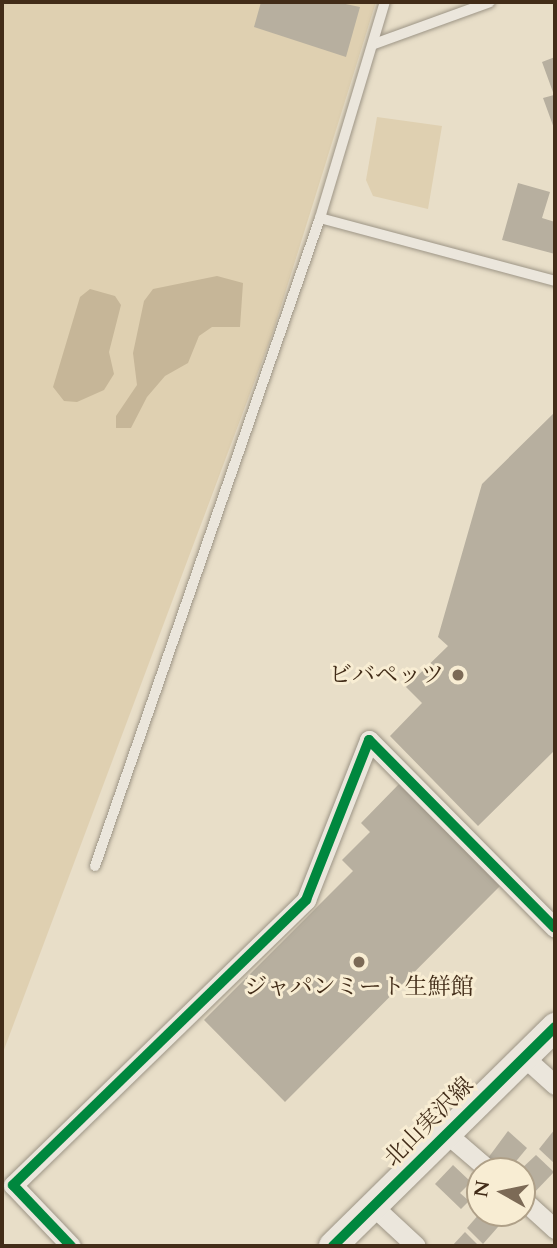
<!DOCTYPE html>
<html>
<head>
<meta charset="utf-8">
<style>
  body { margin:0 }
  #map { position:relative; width:557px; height:1248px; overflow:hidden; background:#e8dec8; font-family:Cardo,"Noto Serif JP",serif }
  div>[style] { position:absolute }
  .green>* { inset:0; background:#dfd0b1 }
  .water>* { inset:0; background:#c6b698 }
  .building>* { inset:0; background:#b7af9f }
  .roads { filter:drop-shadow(0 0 2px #9d9586) drop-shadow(0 0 2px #9d9586) }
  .lane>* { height:10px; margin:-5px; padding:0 5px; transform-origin:5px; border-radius:5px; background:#ebe6dc }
  .street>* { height:19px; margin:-9.5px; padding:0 9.5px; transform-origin:9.5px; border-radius:9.5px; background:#ebe6dc }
  .secondary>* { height:28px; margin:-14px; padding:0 14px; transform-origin:14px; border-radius:14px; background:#ebe6dc }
  .cycleway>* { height:10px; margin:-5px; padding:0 5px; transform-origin:5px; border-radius:5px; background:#00873e }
  .dots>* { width:19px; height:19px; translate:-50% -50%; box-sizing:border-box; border:4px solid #f8edd3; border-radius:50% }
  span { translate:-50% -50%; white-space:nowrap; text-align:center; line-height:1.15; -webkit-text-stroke:6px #f8edd3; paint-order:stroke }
  .poi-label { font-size:23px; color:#422c18 }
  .right { translate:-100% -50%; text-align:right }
  .street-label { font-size:23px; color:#422c18 }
  .frame { position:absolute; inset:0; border:4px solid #422c18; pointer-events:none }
  .north { position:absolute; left:466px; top:1157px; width:70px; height:70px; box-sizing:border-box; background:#f8edd3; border:2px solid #afa088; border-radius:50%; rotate:279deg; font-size:19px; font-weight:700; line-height:28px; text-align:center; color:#422c18 }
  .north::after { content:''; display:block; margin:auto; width:24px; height:32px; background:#7c6a56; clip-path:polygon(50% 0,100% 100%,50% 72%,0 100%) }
</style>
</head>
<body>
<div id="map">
  <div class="green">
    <i style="clip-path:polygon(2px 2px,376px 2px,272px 335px,2px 1055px)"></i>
    <i style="clip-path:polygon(377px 117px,442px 126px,428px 209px,373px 196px,366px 180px)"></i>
  </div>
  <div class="water">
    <i style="clip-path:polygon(217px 276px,243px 283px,240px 327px,212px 327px,199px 336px,188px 363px,165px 376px,147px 397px,131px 428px,116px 428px,116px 416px,137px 385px,133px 353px,144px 301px,153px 289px)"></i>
    <i style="clip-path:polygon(90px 289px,115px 296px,121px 305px,109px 352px,114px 374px,104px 390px,77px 402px,64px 401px,53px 387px,80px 297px)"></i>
  </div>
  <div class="building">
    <i style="clip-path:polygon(261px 2px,336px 2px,360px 7px,346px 57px,254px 27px)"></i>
    <i style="clip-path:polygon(555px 57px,555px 131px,543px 98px,554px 95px,542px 62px)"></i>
    <i style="clip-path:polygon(518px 183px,550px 192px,542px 218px,555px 222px,555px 254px,502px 240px)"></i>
    <i style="clip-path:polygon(555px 412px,555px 750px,478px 826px,390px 736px,422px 703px,406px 687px,448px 646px,438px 637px,482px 484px)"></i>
    <i style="clip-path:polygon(399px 784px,500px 886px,285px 1102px,204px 1020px,353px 871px,342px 860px,370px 832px,361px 823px)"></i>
    <i style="clip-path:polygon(555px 1129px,555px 1164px,539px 1149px)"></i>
    <i style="clip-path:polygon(508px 1131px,527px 1148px,508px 1171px,502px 1171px,488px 1158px)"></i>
    <i style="clip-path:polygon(536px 1155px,554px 1172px,530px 1197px,522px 1189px,519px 1171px)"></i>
    <i style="clip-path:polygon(453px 1165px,471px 1182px,460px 1193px,469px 1201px,461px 1209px,435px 1184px)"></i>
    <i style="clip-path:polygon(480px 1213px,505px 1213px,505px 1219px,483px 1244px,467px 1228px)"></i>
    <i style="clip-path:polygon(465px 1232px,479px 1246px,452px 1246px)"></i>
  </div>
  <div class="roads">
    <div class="lane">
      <i style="left:374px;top:44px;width:123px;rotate:-19.9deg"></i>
      <i style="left:320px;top:218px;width:243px;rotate:15deg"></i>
      <i style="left:95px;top:866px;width:686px;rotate:-70.85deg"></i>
      <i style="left:320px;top:218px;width:226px;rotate:-73.3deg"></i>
    </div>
    <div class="street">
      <i style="left:524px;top:1057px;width:42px;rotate:42.1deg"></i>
      <i style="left:447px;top:1134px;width:57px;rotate:40.7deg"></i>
      <i style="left:522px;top:1199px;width:45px;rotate:42.3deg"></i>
      <i style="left:374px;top:1207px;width:57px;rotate:42.9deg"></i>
      <i style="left:71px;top:1246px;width:84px;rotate:-133.6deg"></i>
      <i style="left:13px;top:1185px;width:409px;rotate:-44.2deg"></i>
      <i style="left:306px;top:900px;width:172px;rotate:-68.5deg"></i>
      <i style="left:369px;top:740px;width:264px;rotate:45.3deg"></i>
    </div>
    <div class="secondary">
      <i style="left:333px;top:1246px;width:312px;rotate:-44.6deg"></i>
    </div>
  </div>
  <div class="cycleway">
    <i style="left:71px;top:1246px;width:84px;rotate:-133.6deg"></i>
    <i style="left:13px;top:1185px;width:409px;rotate:-44.2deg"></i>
    <i style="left:306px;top:900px;width:172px;rotate:-68.5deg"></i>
    <i style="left:369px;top:740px;width:264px;rotate:45.3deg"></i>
    <i style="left:333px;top:1246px;width:312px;rotate:-44.6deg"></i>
  </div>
  <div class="dots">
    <i style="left:458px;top:675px;background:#7c6a56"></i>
    <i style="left:359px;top:962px;background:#7c6a56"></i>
  </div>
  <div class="poi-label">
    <span class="right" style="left:444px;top:675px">ビバペッツ</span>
    <span style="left:359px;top:987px">ジャパンミート生鮮館</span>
  </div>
  <div class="street-label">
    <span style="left:429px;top:1122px;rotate:-45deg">北山実沢線</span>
  </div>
  <div class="frame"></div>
  <div class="north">N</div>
</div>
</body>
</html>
